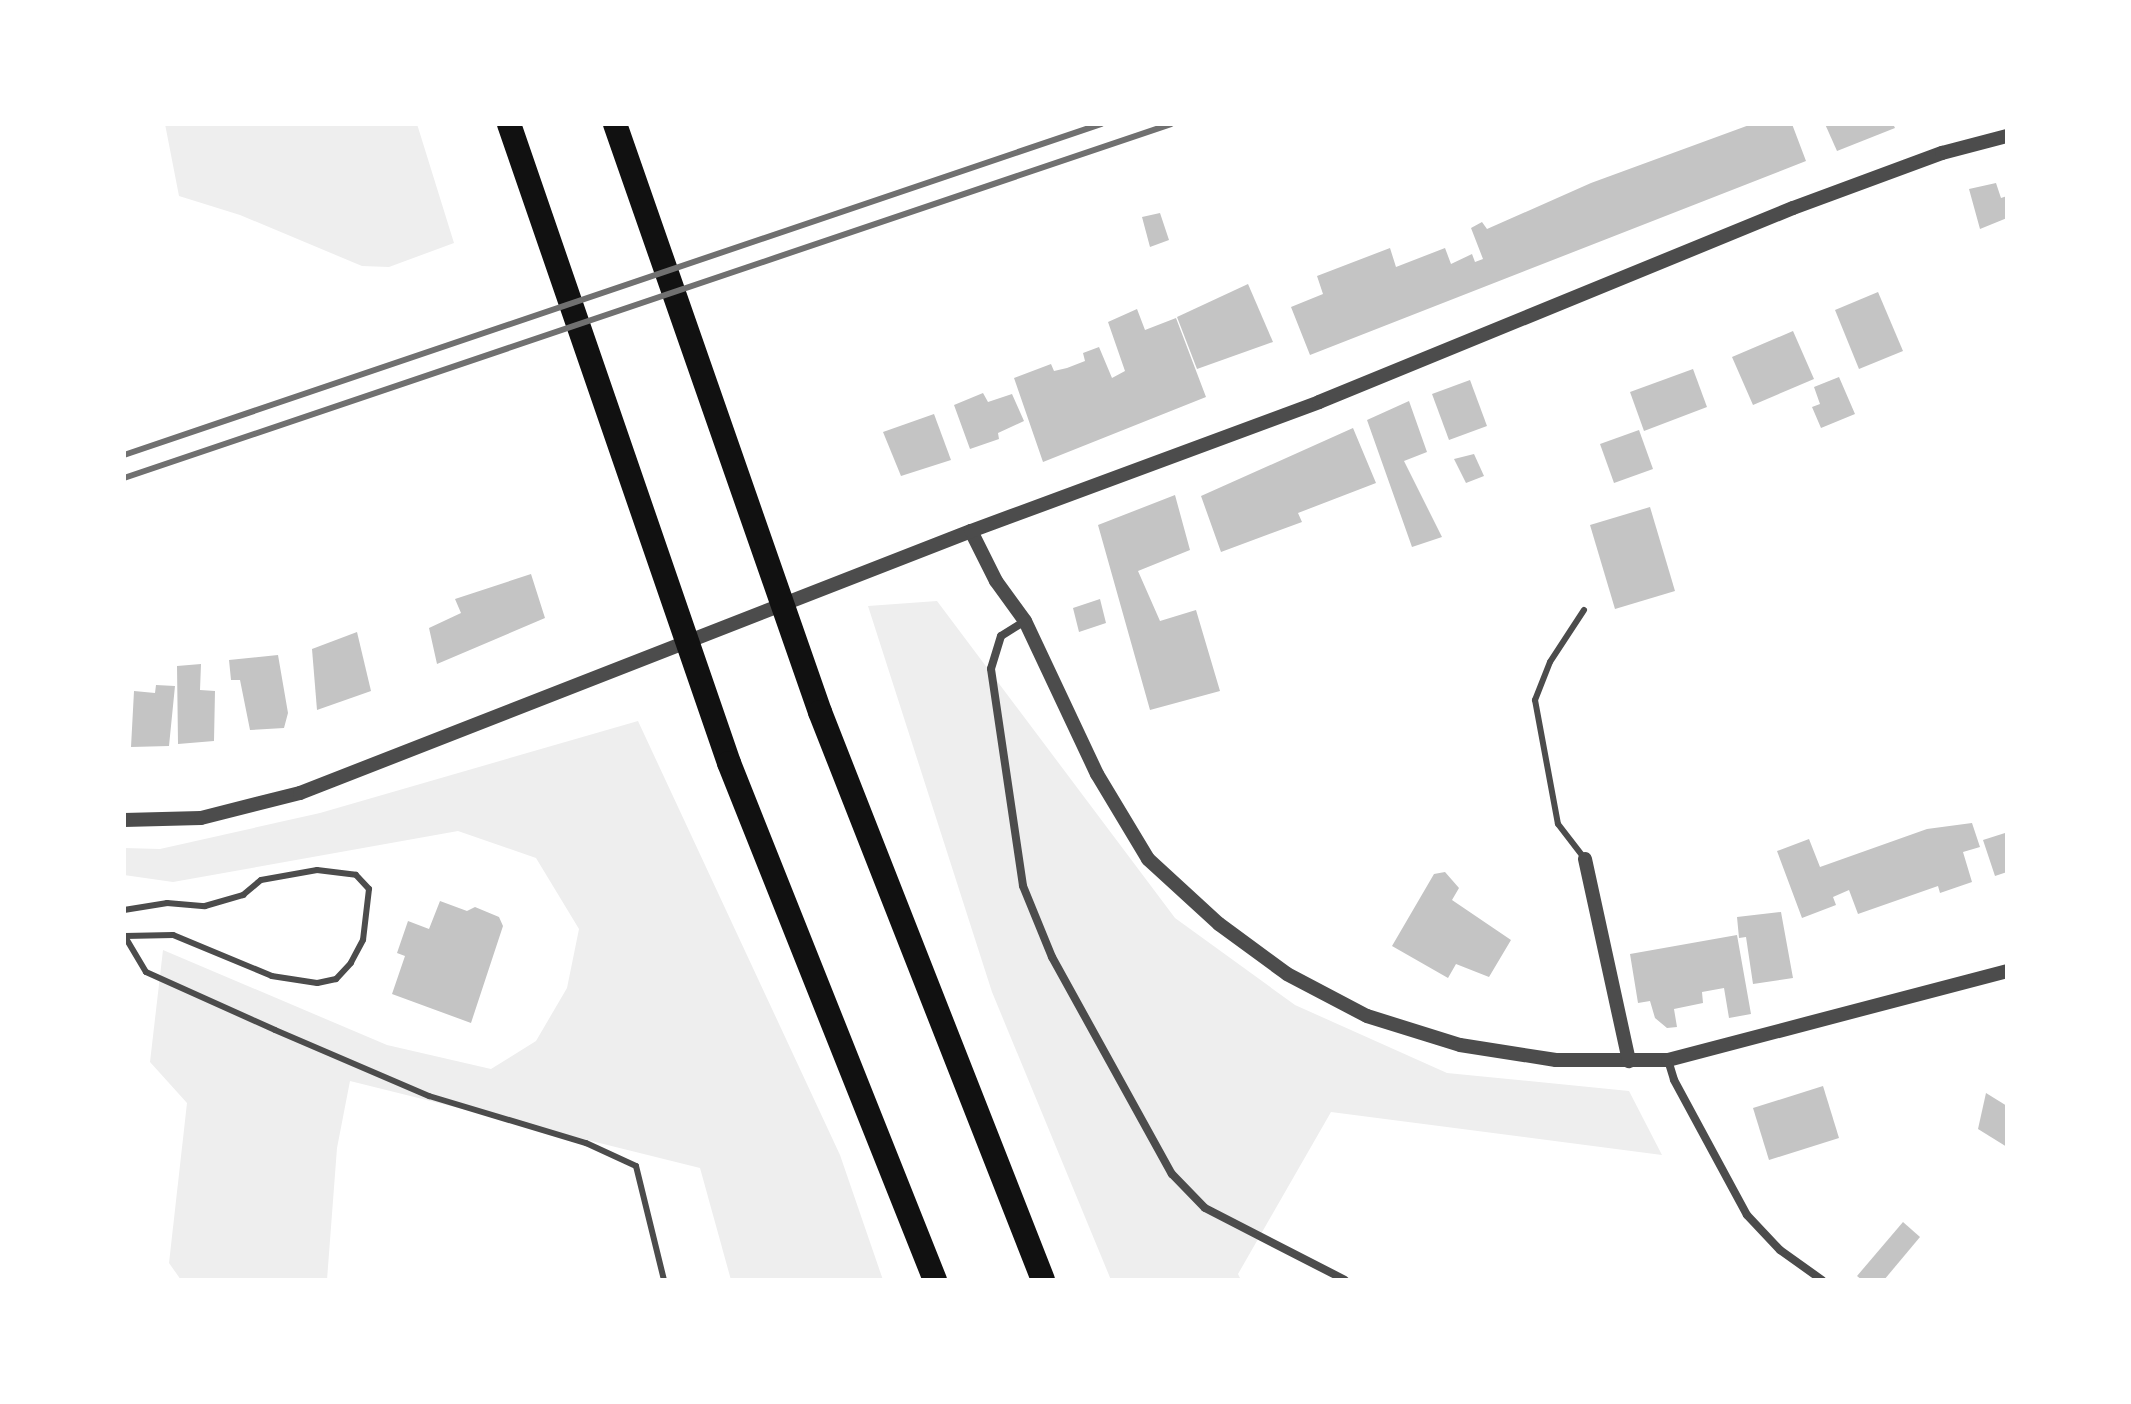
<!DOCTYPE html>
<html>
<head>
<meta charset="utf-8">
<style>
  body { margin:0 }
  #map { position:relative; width:2131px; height:1404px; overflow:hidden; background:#fff; font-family:Manrope,sans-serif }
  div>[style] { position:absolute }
  .green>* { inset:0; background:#eee }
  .building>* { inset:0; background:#c4c4c4 }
  .service>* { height:6px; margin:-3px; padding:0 3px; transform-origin:3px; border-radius:3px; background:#4c4c4c }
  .minor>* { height:8px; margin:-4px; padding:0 4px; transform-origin:4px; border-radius:4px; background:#4c4c4c }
  .tertiary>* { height:14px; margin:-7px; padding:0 7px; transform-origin:7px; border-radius:7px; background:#4c4c4c }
  .motorway>* { height:24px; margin:-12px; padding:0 12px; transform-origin:12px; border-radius:12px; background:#111 }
  .rail>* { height:6px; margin:-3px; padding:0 3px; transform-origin:3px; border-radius:3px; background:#707070 }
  span { translate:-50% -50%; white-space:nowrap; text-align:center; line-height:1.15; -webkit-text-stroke:7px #fff; paint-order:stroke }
  .frame { position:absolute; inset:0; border:126px solid #fff; pointer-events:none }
</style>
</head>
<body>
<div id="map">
  <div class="green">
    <i style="clip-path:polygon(165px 124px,417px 124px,454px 243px,389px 267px,362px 266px,240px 215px,179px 196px)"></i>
    <i style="clip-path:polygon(937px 601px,1175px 918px,1295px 1005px,1447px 1073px,1629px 1091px,1662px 1155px,1331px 1112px,1238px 1274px,1241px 1280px,1111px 1280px,992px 992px,868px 606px)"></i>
    <i style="clip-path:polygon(638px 721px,840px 1155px,883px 1280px,731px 1280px,700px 1168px,350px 1081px,337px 1148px,327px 1280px,181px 1280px,169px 1263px,187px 1103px,150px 1062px,163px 950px,387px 1045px,491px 1069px,536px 1041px,567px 988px,579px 929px,536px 858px,458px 831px,173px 882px,124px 875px,124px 848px,160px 849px,320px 813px)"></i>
  </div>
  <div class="building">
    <i style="clip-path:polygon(1752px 124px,1792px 124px,1806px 161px,1310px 355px,1291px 307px,1323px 294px,1317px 276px,1390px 248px,1396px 267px,1445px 248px,1451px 264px,1472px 254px,1475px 262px,1483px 259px,1471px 228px,1482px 222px,1487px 229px,1591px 183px)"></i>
    <i style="clip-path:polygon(1825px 124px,1893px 124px,1895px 128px,1837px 151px)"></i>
    <i style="clip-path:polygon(1996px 183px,2001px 198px,2007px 196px,2007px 218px,1980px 229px,1969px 189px)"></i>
    <i style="clip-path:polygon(1160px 213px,1169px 240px,1150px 247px,1142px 217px)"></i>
    <i style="clip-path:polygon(1248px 284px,1273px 342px,1197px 369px,1177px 317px)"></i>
    <i style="clip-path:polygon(1878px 292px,1903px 351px,1859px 369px,1835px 310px)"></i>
    <i style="clip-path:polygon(1137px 309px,1145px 330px,1176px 318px,1206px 397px,1043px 462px,1014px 378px,1051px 364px,1054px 371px,1067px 368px,1085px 361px,1083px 353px,1099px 347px,1112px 378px,1125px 371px,1108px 322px)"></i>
    <i style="clip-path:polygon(1793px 331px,1814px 379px,1753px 405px,1732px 357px)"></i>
    <i style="clip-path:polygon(1693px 369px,1707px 407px,1644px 431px,1630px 392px)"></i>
    <i style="clip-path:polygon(1839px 377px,1855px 414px,1821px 428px,1812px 407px,1820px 404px,1814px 387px)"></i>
    <i style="clip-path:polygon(1470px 380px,1487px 426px,1449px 440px,1432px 394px)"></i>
    <i style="clip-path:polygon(983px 393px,988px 402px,1012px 394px,1024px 421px,998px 433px,999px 439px,970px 449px,954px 405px)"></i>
    <i style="clip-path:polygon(1409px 401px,1427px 452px,1404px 461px,1442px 537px,1412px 547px,1367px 420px)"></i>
    <i style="clip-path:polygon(934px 414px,951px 460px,901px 476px,883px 432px)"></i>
    <i style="clip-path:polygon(1353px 428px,1376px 483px,1298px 513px,1302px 522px,1221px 552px,1201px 496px)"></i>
    <i style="clip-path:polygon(1639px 430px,1653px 469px,1614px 483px,1600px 444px)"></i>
    <i style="clip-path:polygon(1474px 454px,1484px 476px,1466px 483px,1454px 459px)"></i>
    <i style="clip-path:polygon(1175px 495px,1190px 550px,1138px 571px,1160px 621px,1196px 610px,1220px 691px,1150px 710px,1098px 525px)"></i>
    <i style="clip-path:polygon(1650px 507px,1675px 591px,1615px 609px,1590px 525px)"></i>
    <i style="clip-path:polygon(531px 574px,545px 618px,437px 664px,429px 628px,461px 613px,455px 599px)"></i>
    <i style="clip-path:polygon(1100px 599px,1106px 623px,1079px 632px,1073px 608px)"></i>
    <i style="clip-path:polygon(357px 632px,371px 691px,317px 710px,312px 649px)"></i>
    <i style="clip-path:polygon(278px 655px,288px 713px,284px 728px,250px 730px,240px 680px,231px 680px,229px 660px)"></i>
    <i style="clip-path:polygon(201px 664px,200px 690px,215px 691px,214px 741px,178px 744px,177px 666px)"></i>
    <i style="clip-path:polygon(156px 685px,175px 686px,169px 746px,131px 747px,134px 691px,155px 693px)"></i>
    <i style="clip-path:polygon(1972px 823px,1980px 847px,1963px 852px,1972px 882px,1940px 893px,1938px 886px,1858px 914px,1849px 890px,1833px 897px,1836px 905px,1802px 918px,1777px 851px,1809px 839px,1820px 867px,1927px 829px)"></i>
    <i style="clip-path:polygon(2005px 833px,2007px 872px,1995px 876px,1983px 840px)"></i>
    <i style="clip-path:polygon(1445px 872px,1459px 888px,1452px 900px,1511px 940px,1489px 977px,1456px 964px,1448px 978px,1392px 946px,1434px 874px)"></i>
    <i style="clip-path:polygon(440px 901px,467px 911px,475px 907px,499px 917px,503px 926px,471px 1023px,392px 994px,405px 956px,397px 953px,408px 921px,429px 929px)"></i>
    <i style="clip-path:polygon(1781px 912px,1793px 978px,1753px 984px,1746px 937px,1739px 938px,1737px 917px)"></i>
    <i style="clip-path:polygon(1737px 935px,1751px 1014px,1729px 1018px,1724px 988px,1702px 992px,1703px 1003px,1674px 1009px,1677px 1027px,1667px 1028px,1655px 1018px,1650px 1001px,1638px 1003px,1630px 954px)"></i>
    <i style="clip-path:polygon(1823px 1086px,1839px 1138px,1769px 1160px,1753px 1108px)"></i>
    <i style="clip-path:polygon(1986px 1093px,2007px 1106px,2007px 1147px,1978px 1129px)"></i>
    <i style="clip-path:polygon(1903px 1222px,1920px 1237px,1884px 1280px,1862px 1280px,1857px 1276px)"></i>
  </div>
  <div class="service">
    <i style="left:1584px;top:610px;width:62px;rotate:123.2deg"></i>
    <i style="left:1550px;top:662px;width:41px;rotate:111.5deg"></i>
    <i style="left:1535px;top:700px;width:126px;rotate:79.5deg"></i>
    <i style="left:1558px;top:824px;width:44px;rotate:52.4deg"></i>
    <i style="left:124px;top:910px;width:44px;rotate:-9.2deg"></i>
    <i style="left:167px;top:903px;width:38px;rotate:5deg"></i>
    <i style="left:205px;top:906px;width:40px;rotate:-16deg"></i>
    <i style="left:243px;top:895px;width:23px;rotate:-40deg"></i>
    <i style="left:261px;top:880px;width:57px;rotate:-10.1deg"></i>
    <i style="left:317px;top:870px;width:39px;rotate:7deg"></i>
    <i style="left:356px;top:875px;width:19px;rotate:47deg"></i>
    <i style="left:369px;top:889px;width:51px;rotate:96.7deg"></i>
    <i style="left:363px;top:940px;width:26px;rotate:118deg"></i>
    <i style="left:351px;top:963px;width:22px;rotate:133deg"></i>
    <i style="left:336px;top:979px;width:19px;rotate:168deg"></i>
    <i style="left:317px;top:983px;width:46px;rotate:-171.2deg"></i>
    <i style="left:272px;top:976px;width:107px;rotate:-157.5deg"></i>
    <i style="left:173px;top:935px;width:48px;rotate:178.8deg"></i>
    <i style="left:124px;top:935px;width:43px;rotate:59.3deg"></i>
    <i style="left:146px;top:972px;width:141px;rotate:24.2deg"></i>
    <i style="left:275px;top:1030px;width:168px;rotate:23.2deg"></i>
    <i style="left:429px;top:1096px;width:164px;rotate:16.7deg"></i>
    <i style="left:586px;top:1143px;width:55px;rotate:24.7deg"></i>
    <i style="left:636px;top:1166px;width:117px;rotate:76.2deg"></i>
  </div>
  <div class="minor">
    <i style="left:1025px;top:621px;width:28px;rotate:148deg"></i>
    <i style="left:1001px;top:636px;width:34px;rotate:107deg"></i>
    <i style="left:991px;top:669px;width:219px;rotate:81.6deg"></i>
    <i style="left:1023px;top:886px;width:77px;rotate:67.8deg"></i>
    <i style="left:1052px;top:957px;width:248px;rotate:61.1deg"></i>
    <i style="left:1172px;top:1174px;width:47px;rotate:45.9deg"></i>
    <i style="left:1205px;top:1208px;width:157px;rotate:27.2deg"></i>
    <i style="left:1668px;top:1060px;width:21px;rotate:73deg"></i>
    <i style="left:1674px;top:1080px;width:153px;rotate:61.6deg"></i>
    <i style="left:1747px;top:1215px;width:48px;rotate:46.7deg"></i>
    <i style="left:1780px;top:1250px;width:52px;rotate:35.5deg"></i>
  </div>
  <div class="tertiary">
    <i style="left:971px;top:531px;width:56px;rotate:63.4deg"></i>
    <i style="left:996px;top:581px;width:49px;rotate:54.1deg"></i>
    <i style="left:1025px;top:621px;width:169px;rotate:64.8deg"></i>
    <i style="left:1097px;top:774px;width:99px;rotate:59deg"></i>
    <i style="left:1148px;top:859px;width:96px;rotate:42.5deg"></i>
    <i style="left:1219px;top:924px;width:84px;rotate:36.3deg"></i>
    <i style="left:1287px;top:974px;width:90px;rotate:27.7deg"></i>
    <i style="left:1367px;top:1016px;width:97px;rotate:17.3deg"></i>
    <i style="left:1460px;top:1045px;width:97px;rotate:8.9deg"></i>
    <i style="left:1556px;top:1060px;width:112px"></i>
    <i style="left:1668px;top:1060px;width:350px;rotate:-14.7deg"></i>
    <i style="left:124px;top:820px;width:77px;rotate:-1.5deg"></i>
    <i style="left:201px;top:818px;width:102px;rotate:-14.2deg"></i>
    <i style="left:300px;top:793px;width:720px;rotate:-21.33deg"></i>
    <i style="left:971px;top:531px;width:371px;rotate:-20.3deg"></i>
    <i style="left:1319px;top:402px;width:512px;rotate:-22.26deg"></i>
    <i style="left:1793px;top:208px;width:159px;rotate:-20.3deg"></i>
    <i style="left:1942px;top:153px;width:67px;rotate:-14.7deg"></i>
    <i style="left:1585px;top:859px;width:207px;rotate:77.7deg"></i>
  </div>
  <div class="motorway">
    <i style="left:509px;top:124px;width:676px;rotate:71deg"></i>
    <i style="left:729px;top:763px;width:557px;rotate:68.28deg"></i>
    <i style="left:615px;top:124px;width:623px;rotate:70.78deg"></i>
    <i style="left:820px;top:712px;width:610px;rotate:68.56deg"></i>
  </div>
  <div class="rail">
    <i style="left:124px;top:455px;width:1032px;rotate:-18.72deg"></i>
    <i style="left:124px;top:478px;width:1105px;rotate:-18.68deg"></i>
  </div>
  <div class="frame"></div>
</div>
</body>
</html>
